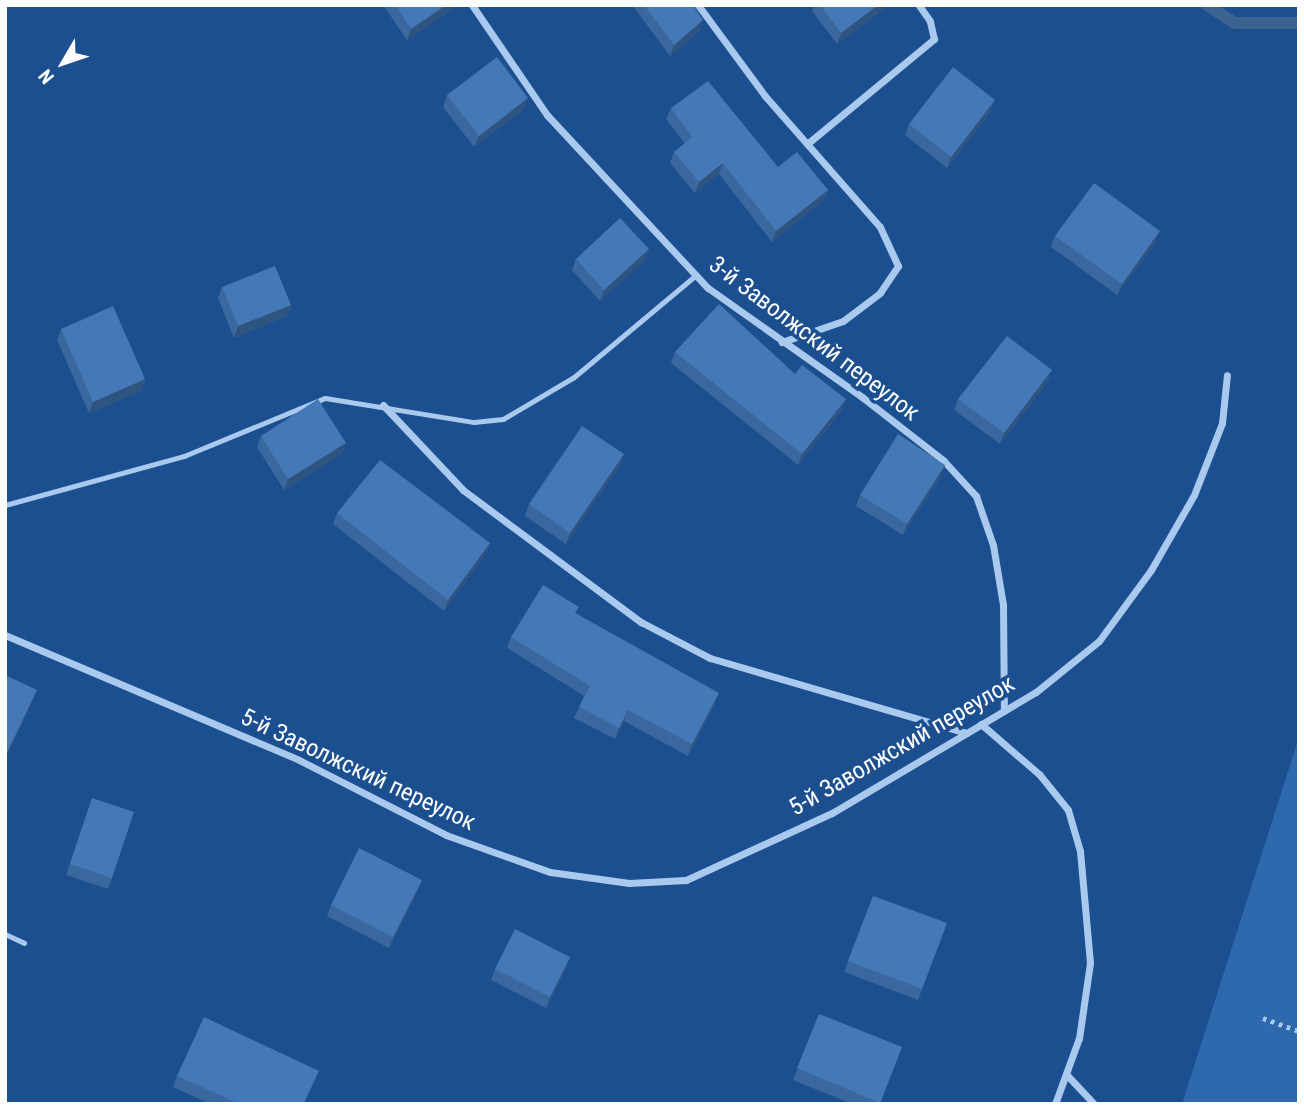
<!DOCTYPE html>
<html>
<head>
<meta charset="utf-8">
<style>
  body { margin:0 }
  #map { position:relative; width:1304px; height:1109px; overflow:hidden; background:#1b4f8f; font-family:"Roboto Condensed",sans-serif }
  div>[style] { position:absolute }
  .green>* { inset:0; background:#2e69ad }
  .stream>* { height:12px; margin:-6px; padding:0 6px; transform-origin:6px; border-radius:6px; background:#3c6290 }
  .path>* { height:4.5px; margin-top:-2.25px; transform-origin:0; background:repeating-linear-gradient(90deg,#a9c9ee 0 3.5px,transparent 0 8.5px) }
  .lane>* { height:5px; margin:-2.5px; padding:0 2.5px; transform-origin:2.5px; border-radius:2.5px; background:#a9c9ee }
  .street>* { height:7px; margin:-3.5px; padding:0 3.5px; transform-origin:3.5px; border-radius:3.5px; background:#a9c9ee }
  .wall>* { inset:0; background:#3a679d }
  .shaded-wall>* { inset:0; background:#305480 }
  .building>* { inset:0; background:#4478b7 }
  span { translate:-50% -50%; white-space:nowrap; text-align:center; line-height:1.15; -webkit-text-stroke:7px #1b4f8f; paint-order:stroke }
  .street-label { font-size:24px; color:#fff }
  .frame { position:absolute; inset:0; border:7px solid #fff; pointer-events:none }
  .north { position:absolute; left:28px; top:28px; width:70px; height:70px; -webkit-text-stroke:5px #1b4f8f; paint-order:stroke; rotate:231deg; font-size:19px; font-weight:700; line-height:28px; text-align:center; color:#fff }
  .north::after { content:''; display:block; margin:auto; width:24px; height:32px; background:#fff; clip-path:polygon(50% 0,100% 100%,50% 72%,0 100%) }
</style>
</head>
<body>
<div id="map">
  <div class="green">
    <i style="clip-path:polygon(1299px 737px,1299px 1104px,1182px 1104px)"></i>
  </div>
  <div class="stream">
    <i style="left:1207px;top:5px;width:33px;rotate:33deg"></i>
    <i style="left:1235px;top:23px;width:64px"></i>
  </div>
  <div class="path">
    <i style="left:1263px;top:1018px;width:38px;rotate:20deg"></i>
  </div>
  <div class="lane">
    <i style="left:5px;top:505px;width:186px;rotate:-15.3deg"></i>
    <i style="left:184px;top:456px;width:152px;rotate:-22.4deg"></i>
    <i style="left:325px;top:398px;width:151px;rotate:9.2deg"></i>
    <i style="left:474px;top:422px;width:29px;rotate:-6deg"></i>
    <i style="left:503px;top:419px;width:82px;rotate:-30.6deg"></i>
    <i style="left:574px;top:377px;width:159px;rotate:-39.9deg"></i>
    <i style="left:5px;top:934px;width:21px;rotate:25deg"></i>
  </div>
  <div class="street">
    <i style="left:472px;top:5px;width:133px;rotate:55.7deg"></i>
    <i style="left:547px;top:115px;width:236px;rotate:47.1deg"></i>
    <i style="left:708px;top:288px;width:189px;rotate:35.3deg"></i>
    <i style="left:862px;top:397px;width:103px;rotate:37.9deg"></i>
    <i style="left:943px;top:460px;width:49px;rotate:47.5deg"></i>
    <i style="left:976px;top:496px;width:52px;rotate:70.9deg"></i>
    <i style="left:993px;top:545px;width:61px;rotate:80.5deg"></i>
    <i style="left:1003px;top:605px;width:105px;rotate:89.5deg"></i>
    <i style="left:698px;top:5px;width:113px;rotate:53.6deg"></i>
    <i style="left:765px;top:96px;width:174px;rotate:48.7deg"></i>
    <i style="left:880px;top:227px;width:43px;rotate:65.2deg"></i>
    <i style="left:898px;top:266px;width:32px;rotate:124deg"></i>
    <i style="left:880px;top:293px;width:46px;rotate:142.9deg"></i>
    <i style="left:843px;top:321px;width:65px;rotate:161deg"></i>
    <i style="left:807px;top:144px;width:165px;rotate:-39.6deg"></i>
    <i style="left:934px;top:39px;width:18px;rotate:-103deg"></i>
    <i style="left:930px;top:21px;width:19px;rotate:-125deg"></i>
    <i style="left:383px;top:405px;width:117px;rotate:46.7deg"></i>
    <i style="left:463px;top:490px;width:222px;rotate:36.6deg"></i>
    <i style="left:641px;top:622px;width:78px;rotate:27.6deg"></i>
    <i style="left:710px;top:658px;width:267px;rotate:16.3deg"></i>
    <i style="left:5px;top:635px;width:319px;rotate:23deg"></i>
    <i style="left:299px;top:760px;width:165px;rotate:27deg"></i>
    <i style="left:446px;top:835px;width:110px;rotate:19.6deg"></i>
    <i style="left:550px;top:872px;width:80px;rotate:7.9deg"></i>
    <i style="left:629px;top:883px;width:57px;rotate:-3deg"></i>
    <i style="left:686px;top:880px;width:161px;rotate:-24.7deg"></i>
    <i style="left:832px;top:813px;width:237px;rotate:-30.7deg"></i>
    <i style="left:1036px;top:692px;width:81px;rotate:-39deg"></i>
    <i style="left:1099px;top:641px;width:88px;rotate:-53.8deg"></i>
    <i style="left:1151px;top:570px;width:86px;rotate:-60.2deg"></i>
    <i style="left:1194px;top:495px;width:77px;rotate:-68.7deg"></i>
    <i style="left:1222px;top:423px;width:48px;rotate:-84.1deg"></i>
    <i style="left:981px;top:724px;width:77px;rotate:40.8deg"></i>
    <i style="left:1039px;top:774px;width:46px;rotate:51.1deg"></i>
    <i style="left:1068px;top:810px;width:43px;rotate:73.7deg"></i>
    <i style="left:1080px;top:851px;width:112px;rotate:84.9deg"></i>
    <i style="left:1090px;top:963px;width:76px;rotate:98.3deg"></i>
    <i style="left:1079px;top:1038px;width:70px;rotate:110deg"></i>
    <i style="left:1066px;top:1074px;width:41px;rotate:47deg"></i>
  </div>
  <div class="wall">
    <i style="clip-path:polygon(383px 5px,458px 5px,407px 40px)"></i>
    <i style="clip-path:polygon(632px 5px,693px 5px,699px 32px,670px 56px)"></i>
    <i style="clip-path:polygon(814px 5px,889px 5px,837px 44px,812px 11px)"></i>
    <i style="clip-path:polygon(447px 95px,524px 109px,474px 147px,443px 107px)"></i>
    <i style="clip-path:polygon(671px 108px,778px 167px,828px 190px,823px 201px,772px 242px,719px 174px,695px 193px,670px 163px,674px 152px,685px 144px,666px 119px)"></i>
    <i style="clip-path:polygon(991px 111px,947px 168px,905px 135px,909px 124px)"></i>
    <i style="clip-path:polygon(1055px 236px,1156px 242px,1117px 295px,1051px 247px)"></i>
    <i style="clip-path:polygon(576px 259px,645px 260px,600px 301px,572px 270px)"></i>
    <i style="clip-path:polygon(222px 287px,291px 305px,287px 316px,234px 338px,218px 298px)"></i>
    <i style="clip-path:polygon(61px 329px,145px 379px,141px 391px,89px 413px,57px 340px)"></i>
    <i style="clip-path:polygon(675px 352px,795px 374px,846px 399px,842px 410px,798px 465px,671px 363px)"></i>
    <i style="clip-path:polygon(1048px 382px,1000px 444px,954px 410px,958px 399px)"></i>
    <i style="clip-path:polygon(261px 436px,342px 454px,284px 490px,257px 447px)"></i>
    <i style="clip-path:polygon(624px 454px,620px 466px,566px 544px,525px 516px,529px 504px)"></i>
    <i style="clip-path:polygon(945px 465px,941px 476px,903px 535px,856px 506px,860px 495px)"></i>
    <i style="clip-path:polygon(337px 513px,490px 543px,486px 554px,444px 611px,333px 524px)"></i>
    <i style="clip-path:polygon(576px 613px,715px 704px,688px 756px,624px 721px,615px 739px,574px 718px,584px 696px,507px 648px,511px 637px)"></i>
    <i style="clip-path:polygon(92px 798px,112px 878px,108px 889px,66px 875px)"></i>
    <i style="clip-path:polygon(422px 880px,418px 891px,389px 948px,327px 916px,331px 905px)"></i>
    <i style="clip-path:polygon(873px 896px,947px 923px,918px 1000px,844px 972px)"></i>
    <i style="clip-path:polygon(570px 957px,566px 968px,546px 1008px,491px 980px,495px 969px)"></i>
    <i style="clip-path:polygon(819px 1014px,902px 1047px,880px 1104px,852px 1104px,793px 1080px)"></i>
    <i style="clip-path:polygon(319px 1071px,304px 1104px,210px 1104px,173px 1087px,177px 1076px)"></i>
  </div>
  <div class="shaded-wall">
    <i style="clip-path:polygon(446px 5px,458px 5px,407px 40px,411px 29px)"></i>
    <i style="clip-path:polygon(878px 5px,889px 5px,837px 44px,841px 33px)"></i>
    <i style="clip-path:polygon(703px 20px,699px 32px,670px 56px,674px 45px)"></i>
    <i style="clip-path:polygon(528px 98px,524px 109px,474px 147px,479px 136px)"></i>
    <i style="clip-path:polygon(995px 100px,991px 111px,947px 168px,951px 157px)"></i>
    <i style="clip-path:polygon(723px 163px,719px 174px,695px 193px,699px 182px)"></i>
    <i style="clip-path:polygon(828px 190px,823px 201px,772px 242px,776px 231px)"></i>
    <i style="clip-path:polygon(1160px 231px,1156px 242px,1117px 295px,1122px 284px)"></i>
    <i style="clip-path:polygon(649px 249px,645px 260px,600px 301px,604px 290px)"></i>
    <i style="clip-path:polygon(291px 305px,287px 316px,234px 338px,238px 326px)"></i>
    <i style="clip-path:polygon(1052px 370px,1048px 382px,1000px 444px,1004px 433px)"></i>
    <i style="clip-path:polygon(145px 379px,141px 391px,89px 413px,93px 402px)"></i>
    <i style="clip-path:polygon(846px 399px,842px 410px,798px 465px,802px 454px)"></i>
    <i style="clip-path:polygon(346px 443px,342px 454px,284px 490px,288px 479px)"></i>
    <i style="clip-path:polygon(624px 454px,620px 466px,566px 544px,570px 533px)"></i>
    <i style="clip-path:polygon(945px 465px,941px 476px,903px 535px,907px 524px)"></i>
    <i style="clip-path:polygon(490px 543px,486px 554px,444px 611px,448px 600px)"></i>
    <i style="clip-path:polygon(37px 690px,33px 701px,5px 760px,5px 757px)"></i>
    <i style="clip-path:polygon(719px 693px,715px 704px,688px 756px,692px 744px)"></i>
    <i style="clip-path:polygon(628px 710px,624px 721px,615px 739px,619px 728px)"></i>
    <i style="clip-path:polygon(422px 880px,418px 891px,389px 948px,393px 937px)"></i>
    <i style="clip-path:polygon(570px 957px,566px 968px,546px 1008px,550px 997px)"></i>
  </div>
  <div class="building">
    <i style="clip-path:polygon(395px 5px,446px 5px,411px 29px)"></i>
    <i style="clip-path:polygon(644px 5px,693px 5px,703px 20px,674px 45px)"></i>
    <i style="clip-path:polygon(820px 5px,878px 5px,841px 33px)"></i>
    <i style="clip-path:polygon(497px 57px,528px 98px,479px 136px,447px 95px)"></i>
    <i style="clip-path:polygon(953px 67px,995px 100px,951px 157px,909px 124px)"></i>
    <i style="clip-path:polygon(708px 81px,778px 167px,797px 152px,828px 190px,776px 231px,723px 163px,699px 182px,674px 152px,692px 137px,671px 108px)"></i>
    <i style="clip-path:polygon(1094px 183px,1160px 231px,1122px 284px,1055px 236px)"></i>
    <i style="clip-path:polygon(620px 218px,649px 249px,604px 290px,576px 259px)"></i>
    <i style="clip-path:polygon(275px 266px,291px 305px,238px 326px,222px 287px)"></i>
    <i style="clip-path:polygon(719px 304px,795px 374px,802px 365px,846px 399px,802px 454px,675px 352px)"></i>
    <i style="clip-path:polygon(113px 306px,145px 379px,93px 402px,61px 329px)"></i>
    <i style="clip-path:polygon(1007px 336px,1052px 370px,1004px 433px,958px 399px)"></i>
    <i style="clip-path:polygon(318px 399px,346px 443px,288px 479px,261px 436px)"></i>
    <i style="clip-path:polygon(582px 426px,624px 454px,570px 533px,529px 504px)"></i>
    <i style="clip-path:polygon(898px 434px,945px 465px,907px 524px,860px 495px)"></i>
    <i style="clip-path:polygon(380px 460px,490px 543px,448px 600px,337px 513px)"></i>
    <i style="clip-path:polygon(543px 585px,579px 607px,575px 613px,719px 693px,692px 744px,628px 710px,619px 728px,579px 707px,590px 686px,511px 637px)"></i>
    <i style="clip-path:polygon(5px 675px,37px 690px,5px 757px)"></i>
    <i style="clip-path:polygon(92px 798px,134px 812px,112px 878px,70px 864px)"></i>
    <i style="clip-path:polygon(359px 848px,422px 880px,393px 937px,331px 905px)"></i>
    <i style="clip-path:polygon(873px 896px,947px 923px,922px 989px,848px 961px)"></i>
    <i style="clip-path:polygon(515px 929px,570px 957px,550px 997px,495px 969px)"></i>
    <i style="clip-path:polygon(819px 1014px,902px 1047px,880px 1103px,797px 1068px)"></i>
    <i style="clip-path:polygon(204px 1017px,319px 1071px,303px 1104px,240px 1104px,177px 1076px)"></i>
  </div>
  <div class="street-label">
    <span style="left:814px;top:339px;rotate:37deg">3-й Заволжский переулок</span>
    <span style="left:902px;top:746px;rotate:-30deg">5-й Заволжский переулок</span>
    <span style="left:358px;top:770px;rotate:25deg">5-й Заволжский переулок</span>
  </div>
  <div class="frame"></div>
  <div class="north">N</div>
</div>
</body>
</html>
